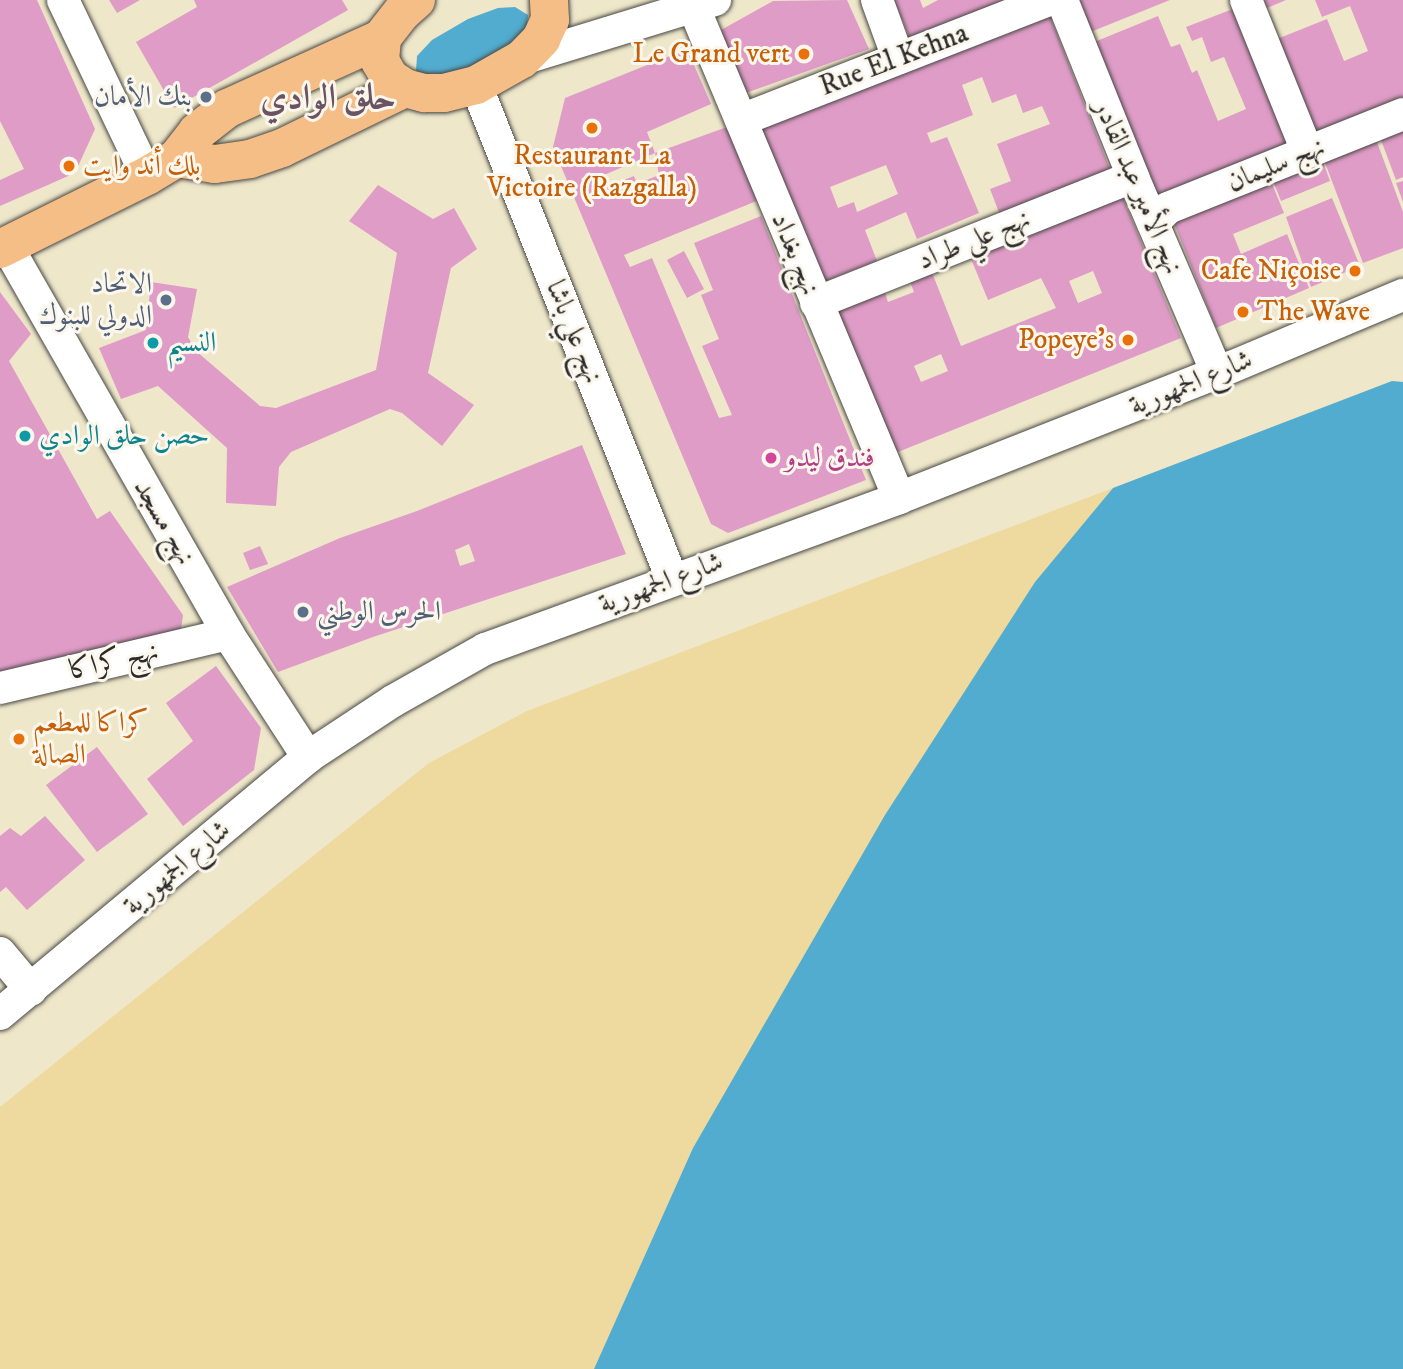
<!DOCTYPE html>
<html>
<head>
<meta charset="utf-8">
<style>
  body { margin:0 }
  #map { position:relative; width:1403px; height:1369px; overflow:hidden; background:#eee7ca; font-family:"IM FELL DW Pica",Amiri,serif }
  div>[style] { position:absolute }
  .sand>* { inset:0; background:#eeda9e }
  .water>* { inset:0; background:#51accf }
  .building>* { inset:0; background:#df9cc7 }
  .roads { filter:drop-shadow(0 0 2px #484743) drop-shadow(0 0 2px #484743) }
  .minor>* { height:32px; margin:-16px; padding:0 16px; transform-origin:16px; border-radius:16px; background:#fff }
  .major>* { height:38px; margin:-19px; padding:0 19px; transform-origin:19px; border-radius:19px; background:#f6be87 }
  .dots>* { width:19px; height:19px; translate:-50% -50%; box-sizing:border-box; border:4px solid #fbf7ec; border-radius:50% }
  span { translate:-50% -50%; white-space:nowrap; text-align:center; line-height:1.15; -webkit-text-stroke:6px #fbf7ec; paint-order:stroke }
  .food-label { font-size:28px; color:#c56008 }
  .right { translate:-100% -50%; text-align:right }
  .left { translate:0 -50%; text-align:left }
  .street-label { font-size:28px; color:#2b2b2b }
  .service-label { font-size:28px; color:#4e5e75 }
  .culture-label { font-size:28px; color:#0d838f }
  .hotel-label { font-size:28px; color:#b23c85 }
  .district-label { font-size:35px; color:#6a5362; font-weight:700 }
</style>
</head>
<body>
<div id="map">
  <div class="sand">
    <i style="clip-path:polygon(1113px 488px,1035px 582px,693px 1148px,594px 1369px,0 1369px,0 1107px,429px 763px,527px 711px)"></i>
  </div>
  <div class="water">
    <i style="clip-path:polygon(515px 7px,528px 15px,527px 30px,516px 43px,489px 60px,450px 76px,429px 78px,416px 71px,417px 56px,432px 40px,468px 19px,498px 8px)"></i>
    <i style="clip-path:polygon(1392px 381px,1403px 382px,1403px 1369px,594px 1369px,693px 1148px,885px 815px,1035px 582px,1113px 488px)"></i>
  </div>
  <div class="building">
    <i style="clip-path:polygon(0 0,37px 0,95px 129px,75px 173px,0 206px,0 180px,24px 169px,0 121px)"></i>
    <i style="clip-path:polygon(109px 0,140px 0,117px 13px)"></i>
    <i style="clip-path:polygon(194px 0,342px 0,348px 10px,174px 108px,136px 42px,197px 7px)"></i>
    <i style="clip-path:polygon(847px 0,869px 49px,743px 94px,721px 30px,773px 1px)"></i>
    <i style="clip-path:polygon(894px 0,920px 0,923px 8px,938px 0,1009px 0,910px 39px)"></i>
    <i style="clip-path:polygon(1075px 0,1170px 0,1088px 33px)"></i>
    <i style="clip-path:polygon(1264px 0,1286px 0,1267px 8px)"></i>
    <i style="clip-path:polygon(1315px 0,1403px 0,1403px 101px,1311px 137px,1272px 41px,1327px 19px,1344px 61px,1368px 51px,1350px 6px,1322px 17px)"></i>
    <i style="clip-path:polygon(1238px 7px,1296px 144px,1155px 203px,1087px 45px,1158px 16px,1171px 47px,1180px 44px,1192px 73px,1197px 70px,1218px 121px,1246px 109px,1224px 57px,1211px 62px,1202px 37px,1192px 41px,1186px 27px)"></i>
    <i style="clip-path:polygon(evenodd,1048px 11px,1111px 172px,1000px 215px,990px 189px,1011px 181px,997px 144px,1050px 124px,1042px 106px,1023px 113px,1016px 94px,992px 103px,982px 77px,962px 85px,973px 115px,927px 133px,931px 143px,947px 137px,979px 213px,917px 239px,906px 212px,865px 230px,877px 261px,821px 283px,757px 124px,1048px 11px,886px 165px,898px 194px,857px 212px,854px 202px,838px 208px,830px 187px,886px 165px)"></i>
    <i style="clip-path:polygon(evenodd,687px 49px,711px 104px,647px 132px,655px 153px,727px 127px,759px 200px,624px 255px,630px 267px,652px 258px,719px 418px,732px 415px,702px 346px,719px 339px,701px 295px,713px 290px,694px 243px,761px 216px,866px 480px,728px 533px,711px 524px,553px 147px,565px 98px,687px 49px,655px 153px,659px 175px,637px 184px,634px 176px,599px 190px,595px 179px,655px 153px)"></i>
    <i style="clip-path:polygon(1403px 112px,1403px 177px,1396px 180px,1375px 124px)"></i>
    <i style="clip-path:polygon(1371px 126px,1403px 212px,1403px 248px,1363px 263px,1319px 147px)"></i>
    <i style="clip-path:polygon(1318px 148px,1330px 181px,1281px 201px,1267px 166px)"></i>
    <i style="clip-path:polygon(1264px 164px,1284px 213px,1233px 234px,1241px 254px,1287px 234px,1309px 288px,1216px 328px,1168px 208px)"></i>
    <i style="clip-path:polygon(1403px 181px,1403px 202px,1396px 183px)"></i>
    <i style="clip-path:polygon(378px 185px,433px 219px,454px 208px,477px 249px,451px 268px,428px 373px,474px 405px,442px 446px,402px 413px,390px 409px,291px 452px,279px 467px,276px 506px,226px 503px,227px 448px,158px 386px,121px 399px,99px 348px,146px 330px,151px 282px,197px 289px,188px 337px,196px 351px,260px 406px,276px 408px,376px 370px,397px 253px,349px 221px)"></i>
    <i style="clip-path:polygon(evenodd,1120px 191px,1181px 338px,898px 452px,852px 366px,827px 304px,880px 278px,888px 302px,914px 292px,909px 279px,931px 270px,961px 346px,1056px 308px,1041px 278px,988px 300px,969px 254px,1120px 191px,1093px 271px,1102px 293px,1078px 303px,1069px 281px,1093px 271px,1120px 191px,941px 354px,948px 371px,921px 382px,914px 366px,941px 354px)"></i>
    <i style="clip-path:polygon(1332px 198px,1360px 266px,1311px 287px,1286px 217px)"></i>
    <i style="clip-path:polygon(684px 251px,704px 289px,687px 298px,667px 260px)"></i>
    <i style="clip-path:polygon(0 292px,31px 334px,9px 361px,97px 519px,110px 511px,183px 615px,180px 637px,0 679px)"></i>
    <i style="clip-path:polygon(evenodd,582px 445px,626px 554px,373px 637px,278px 672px,227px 587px,340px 538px,417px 511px,582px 445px,469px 544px,475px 561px,460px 566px,455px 550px,469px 544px)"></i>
    <i style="clip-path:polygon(260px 546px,268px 564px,250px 570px,243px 553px)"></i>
    <i style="clip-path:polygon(216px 666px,261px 728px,254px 770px,183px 826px,147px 779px,193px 741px,166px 703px)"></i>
    <i style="clip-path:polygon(97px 747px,148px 814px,97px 852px,46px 785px)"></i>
    <i style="clip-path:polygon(45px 816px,85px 860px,27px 910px,6px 887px,0 892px,0 836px,10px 828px,21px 836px)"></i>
  </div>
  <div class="roads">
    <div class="minor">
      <i style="left:63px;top:0;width:195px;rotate:64.5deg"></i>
      <i style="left:877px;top:0;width:62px;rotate:70.1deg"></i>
      <i style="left:1062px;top:0;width:191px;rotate:68.1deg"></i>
      <i style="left:1133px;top:177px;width:213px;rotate:66.8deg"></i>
      <i style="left:1246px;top:0;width:163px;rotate:68deg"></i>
      <i style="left:694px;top:8px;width:531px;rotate:67.3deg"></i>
      <i style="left:522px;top:59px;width:202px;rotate:-17deg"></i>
      <i style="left:476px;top:85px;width:531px;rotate:68.36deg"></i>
      <i style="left:741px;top:120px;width:330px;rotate:-21.3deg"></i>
      <i style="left:1153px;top:223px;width:21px;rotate:-45deg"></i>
      <i style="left:1168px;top:208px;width:253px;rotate:-21.8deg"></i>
      <i style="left:7px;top:246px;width:447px;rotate:60.3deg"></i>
      <i style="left:228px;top:634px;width:147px;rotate:57deg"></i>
      <i style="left:816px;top:303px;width:341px;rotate:-21.7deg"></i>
      <i style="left:0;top:688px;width:234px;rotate:-13.3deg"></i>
      <i style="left:0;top:953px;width:48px;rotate:50deg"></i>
      <i style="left:0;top:1014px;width:401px;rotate:-39.8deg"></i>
      <i style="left:308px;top:757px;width:102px;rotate:-33.4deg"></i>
      <i style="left:393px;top:701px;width:106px;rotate:-29.5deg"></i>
      <i style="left:485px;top:649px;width:441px;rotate:-20deg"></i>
      <i style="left:899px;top:498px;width:342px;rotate:-21.5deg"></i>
      <i style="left:1217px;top:373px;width:202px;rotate:-22.8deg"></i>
    </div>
    <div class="major">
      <i style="left:416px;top:0;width:18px;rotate:139deg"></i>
      <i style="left:402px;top:12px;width:33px;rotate:128deg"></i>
      <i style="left:382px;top:38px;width:23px;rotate:95deg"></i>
      <i style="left:380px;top:61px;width:20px;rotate:60deg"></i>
      <i style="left:390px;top:78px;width:18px;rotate:34deg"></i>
      <i style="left:405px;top:88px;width:20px;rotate:15deg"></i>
      <i style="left:424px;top:93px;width:20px"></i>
      <i style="left:444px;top:93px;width:33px;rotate:-14deg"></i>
      <i style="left:476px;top:85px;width:53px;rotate:-29.5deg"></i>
      <i style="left:522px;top:59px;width:28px;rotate:-46deg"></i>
      <i style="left:541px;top:39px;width:21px;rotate:-65deg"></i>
      <i style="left:550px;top:20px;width:20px;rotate:-93deg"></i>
      <i style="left:177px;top:158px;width:38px;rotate:9deg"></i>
      <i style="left:215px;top:164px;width:35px;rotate:-8deg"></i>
      <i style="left:250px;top:159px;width:34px;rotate:-19deg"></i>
      <i style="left:282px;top:148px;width:137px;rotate:-26deg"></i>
      <i style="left:0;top:249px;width:164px;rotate:-26.4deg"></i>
      <i style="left:147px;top:176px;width:35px;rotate:-31deg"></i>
      <i style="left:177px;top:158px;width:33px;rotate:-52deg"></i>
      <i style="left:197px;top:132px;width:39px;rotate:-38deg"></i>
      <i style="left:228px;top:108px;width:169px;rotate:-24.4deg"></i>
    </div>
  </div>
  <div class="dots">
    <i style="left:804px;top:54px;background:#e8710a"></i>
    <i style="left:206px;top:97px;background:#5c6f8a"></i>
    <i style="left:592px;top:128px;background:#e8710a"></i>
    <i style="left:69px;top:166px;background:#e8710a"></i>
    <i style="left:1355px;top:271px;background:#e8710a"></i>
    <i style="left:166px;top:300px;background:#5c6f8a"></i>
    <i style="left:1243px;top:312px;background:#e8710a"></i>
    <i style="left:1128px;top:340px;background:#e8710a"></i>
    <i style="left:153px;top:343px;background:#0f9aa8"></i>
    <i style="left:25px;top:436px;background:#0f9aa8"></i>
    <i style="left:771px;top:458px;background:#d1479c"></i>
    <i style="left:303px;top:612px;background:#5c6f8a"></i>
    <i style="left:19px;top:739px;background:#e8710a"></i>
  </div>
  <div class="food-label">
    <span class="right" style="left:790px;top:54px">Le Grand vert</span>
    <span style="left:592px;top:172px">Restaurant La<br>Victoire (Razgalla)</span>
    <span class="left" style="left:83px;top:166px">بلك أند وايت</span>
    <span class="right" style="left:1341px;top:271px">Cafe Niçoise</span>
    <span class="left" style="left:1257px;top:312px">The Wave</span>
    <span class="right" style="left:1114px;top:340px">Popeye's</span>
    <span class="left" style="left:33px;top:739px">كراكا للمطعم<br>الصالة</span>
  </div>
  <div class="street-label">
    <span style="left:894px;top:60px;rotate:-21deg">Rue El Kehna</span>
    <span style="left:1276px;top:165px;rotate:-22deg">نهج سليمان</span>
    <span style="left:1138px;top:187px;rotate:67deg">نهج الأمير عبد القادر</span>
    <span style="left:974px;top:240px;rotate:-22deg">نهج علي طراد</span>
    <span style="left:795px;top:254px;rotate:68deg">نهج بغداد</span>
    <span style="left:574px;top:332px;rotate:68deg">نهج علي باشا</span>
    <span style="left:1191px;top:383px;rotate:-22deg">شارع الجمهورية</span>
    <span style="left:164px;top:522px;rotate:60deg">نهج مسجد</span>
    <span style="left:661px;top:583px;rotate:-20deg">شارع الجمهورية</span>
    <span style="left:114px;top:661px;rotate:-13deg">نهج كراكا</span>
    <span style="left:177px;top:868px;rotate:-40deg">شارع الجمهورية</span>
  </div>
  <div class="service-label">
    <span class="right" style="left:192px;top:97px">بنك الأمان</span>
    <span class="right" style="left:152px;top:300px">الاتحاد<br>الدولي للبنوك</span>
    <span class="left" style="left:317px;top:612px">الحرس الوطني</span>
  </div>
  <div class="culture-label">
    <span class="left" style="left:167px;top:343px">النسيم</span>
    <span class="left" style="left:39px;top:436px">حصن حلق الوادي</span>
  </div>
  <div class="hotel-label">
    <span class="left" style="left:785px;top:458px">فندق ليدو</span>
  </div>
  <div class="district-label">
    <span style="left:328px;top:98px">حلق الوادي</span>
  </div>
</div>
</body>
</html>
